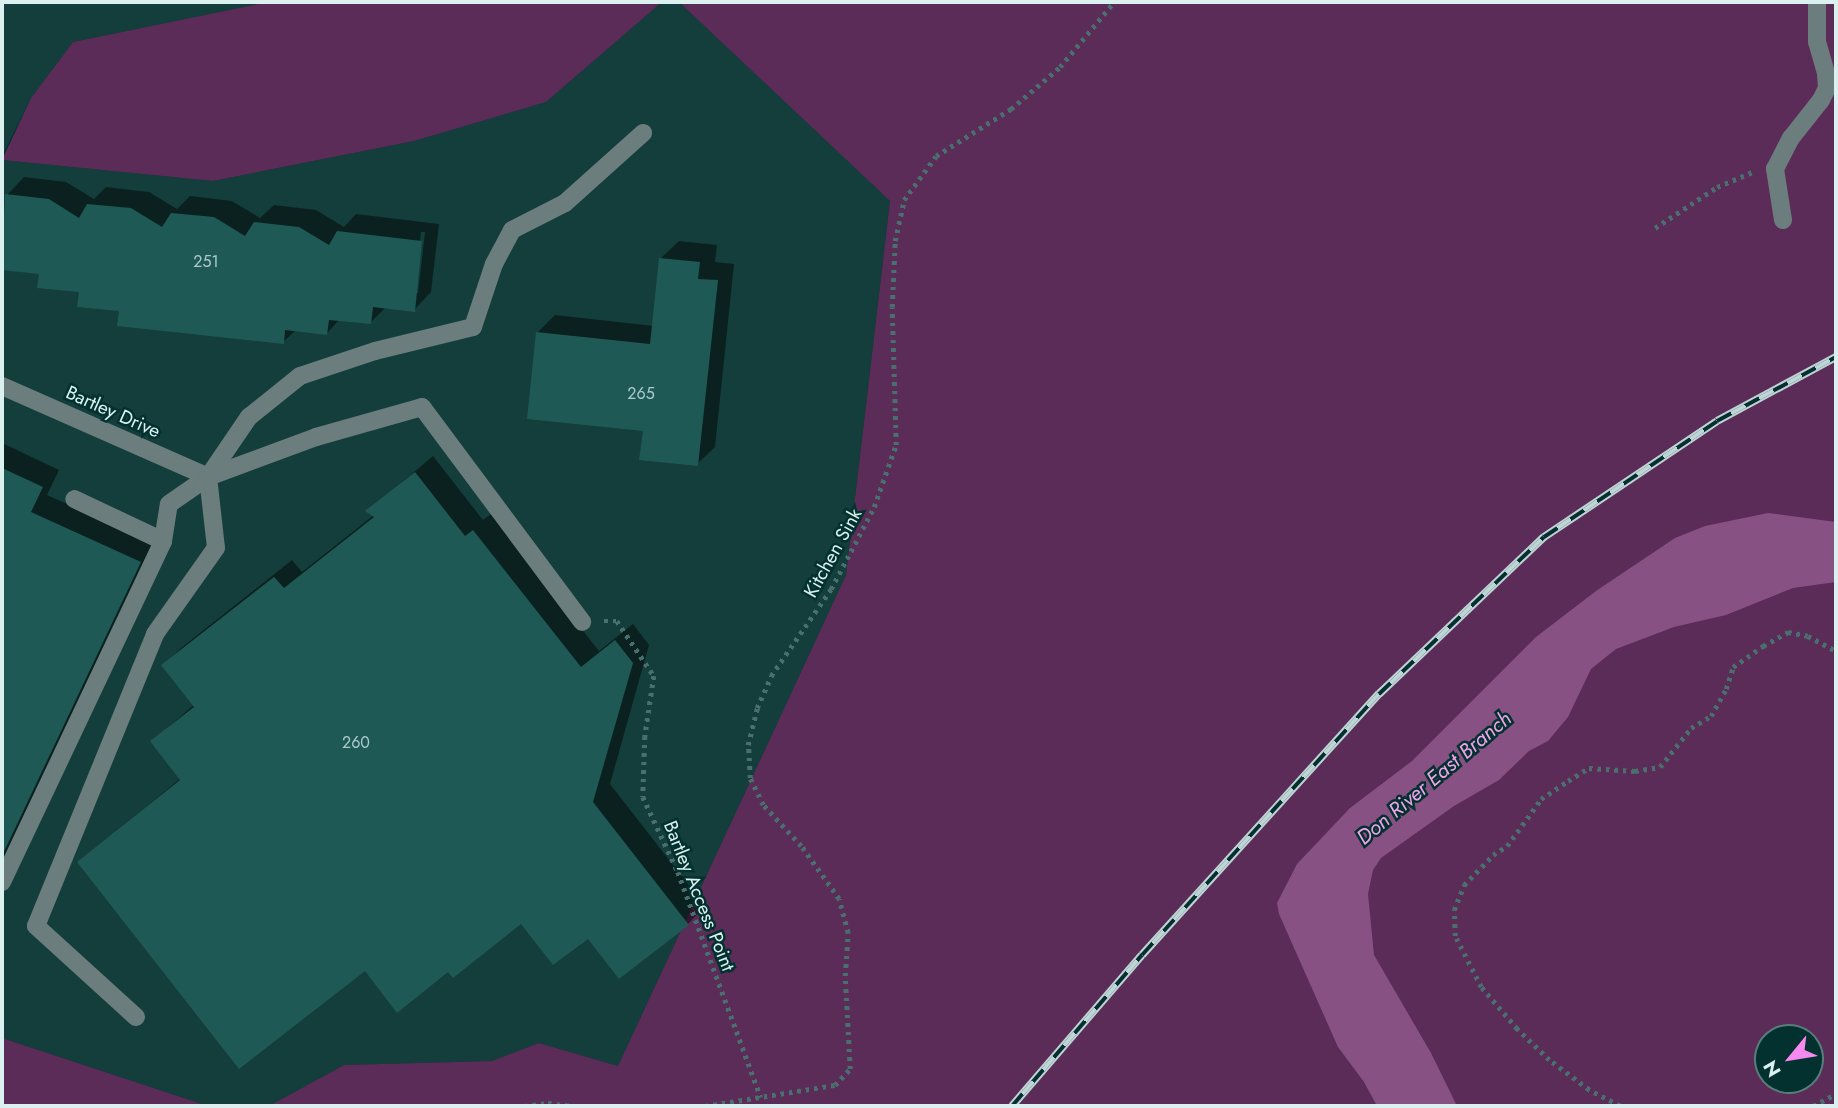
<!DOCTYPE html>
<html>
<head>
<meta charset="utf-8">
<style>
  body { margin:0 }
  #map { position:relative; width:1838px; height:1108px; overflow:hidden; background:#023130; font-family:Jost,sans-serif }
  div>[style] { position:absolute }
  .built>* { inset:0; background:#143e3c }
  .green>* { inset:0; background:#5b2c58 }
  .water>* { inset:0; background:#875183 }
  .shadow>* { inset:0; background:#0007 }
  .building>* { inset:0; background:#1f5956 }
  .path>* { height:4.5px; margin-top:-2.25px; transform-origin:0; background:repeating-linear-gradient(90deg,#49706f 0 3.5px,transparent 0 8.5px) }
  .minor>* { height:18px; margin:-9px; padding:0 9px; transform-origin:9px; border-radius:9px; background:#6b7d7c }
  .rail>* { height:8px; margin-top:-4px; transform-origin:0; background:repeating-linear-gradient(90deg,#023130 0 16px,#bcd6d5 0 32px); box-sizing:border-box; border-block:2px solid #bcd6d5 }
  span { translate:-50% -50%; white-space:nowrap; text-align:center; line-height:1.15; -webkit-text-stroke:5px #023130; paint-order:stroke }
  .number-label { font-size:16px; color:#abcbc9 }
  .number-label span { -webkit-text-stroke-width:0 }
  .street-label { font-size:19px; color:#daf1ef }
  .water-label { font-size:21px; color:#f1a3ea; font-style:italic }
  .frame { position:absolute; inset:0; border:4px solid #daf1ef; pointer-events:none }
  .north { position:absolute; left:1754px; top:1024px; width:70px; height:70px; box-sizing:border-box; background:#023130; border:2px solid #587e7c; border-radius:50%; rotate:240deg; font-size:19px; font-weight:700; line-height:28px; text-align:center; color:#daf1ef }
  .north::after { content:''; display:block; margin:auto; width:24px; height:32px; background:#f589ee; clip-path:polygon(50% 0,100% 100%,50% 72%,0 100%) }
</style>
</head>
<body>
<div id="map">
  <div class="built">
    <i style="clip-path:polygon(2px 2px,268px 2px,73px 42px,31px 98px,2px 156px)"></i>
    <i style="clip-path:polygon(662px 2px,679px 2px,890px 201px,846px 575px,618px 1066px,539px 1043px,492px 1061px,344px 1065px,269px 1106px,208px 1106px,2px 1038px,2px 160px,213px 181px,414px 141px,546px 102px)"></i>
  </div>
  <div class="green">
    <i style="clip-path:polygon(268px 2px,662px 2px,546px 102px,414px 141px,213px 181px,2px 160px,31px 98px,73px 42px)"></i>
    <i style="clip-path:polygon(evenodd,679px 2px,1836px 2px,1836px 1106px,269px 1106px,344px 1065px,492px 1061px,539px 1043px,618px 1066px,846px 575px,890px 201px,679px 2px,1768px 1038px,1810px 1038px,1810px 1080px,1768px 1080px,1768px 1038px)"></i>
    <i style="clip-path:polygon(2px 1038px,208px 1106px,2px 1106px)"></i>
  </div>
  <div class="water">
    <i style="clip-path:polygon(1768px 513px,1836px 522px,1836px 582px,1793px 588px,1726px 615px,1674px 627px,1616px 649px,1591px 669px,1568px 717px,1548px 741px,1529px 751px,1499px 780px,1454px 806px,1381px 858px,1373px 870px,1368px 894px,1374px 955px,1431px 1053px,1457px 1106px,1377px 1106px,1364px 1082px,1338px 1047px,1279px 914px,1277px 903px,1297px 864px,1350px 808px,1412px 761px,1536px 637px,1596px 591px,1675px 538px,1705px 526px)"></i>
  </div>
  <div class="shadow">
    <i style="clip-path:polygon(evenodd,24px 177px,66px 182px,94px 199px,106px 187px,149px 192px,177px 209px,190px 196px,232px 201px,260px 218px,274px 205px,316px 210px,344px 227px,356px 214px,439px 224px,431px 292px,414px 310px,386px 307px,370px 323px,340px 319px,327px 333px,296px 330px,283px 342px,121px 310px,41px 272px,2px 268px,7px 195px,24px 177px,421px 232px,425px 232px,418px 293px,415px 293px,421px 232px)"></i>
    <i style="clip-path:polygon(679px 241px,717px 245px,715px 262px,734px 264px,715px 447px,697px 464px,645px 429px,537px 333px,555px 315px,654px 326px,661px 258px)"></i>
    <i style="clip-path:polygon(2px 443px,59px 470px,47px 495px,157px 544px,2px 884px)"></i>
    <i style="clip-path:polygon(433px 456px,483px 520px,491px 514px,599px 651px,633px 624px,649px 645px,610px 784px,705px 906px,688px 924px,588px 936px,521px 922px,448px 970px,365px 969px,79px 862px,181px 778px,152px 741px,195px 704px,164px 665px,181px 648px,292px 560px,302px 572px,374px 515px,368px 511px)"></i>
  </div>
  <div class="building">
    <i style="clip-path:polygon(5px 194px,49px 199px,79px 218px,87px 204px,131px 208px,162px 227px,171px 213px,214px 217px,245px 236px,254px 222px,299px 227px,329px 245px,337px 231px,422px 241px,415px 312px,373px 307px,371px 324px,329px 320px,327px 335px,285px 330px,284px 344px,117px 326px,119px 311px,77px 307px,79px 292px,37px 288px,39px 274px,2px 270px)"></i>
    <i style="clip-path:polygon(659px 258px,700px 262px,698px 279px,718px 280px,698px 466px,639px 460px,643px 431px,527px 419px,536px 332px,650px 344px)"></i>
    <i style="clip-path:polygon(2px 468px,43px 487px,31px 512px,141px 562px,2px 856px)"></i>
    <i style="clip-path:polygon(415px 472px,465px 536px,473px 530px,581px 667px,615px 640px,633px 663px,593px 802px,689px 925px,619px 979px,588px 939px,553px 965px,521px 924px,453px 978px,448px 972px,397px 1013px,365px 971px,239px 1069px,77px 862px,180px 780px,150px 741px,194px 707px,161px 665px,274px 577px,284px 588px,374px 517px,365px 511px)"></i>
  </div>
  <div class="path">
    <i style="left:1655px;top:228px;width:74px;rotate:-33.5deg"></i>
    <i style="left:1717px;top:187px;width:38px;rotate:-23deg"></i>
    <i style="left:604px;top:621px;width:13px"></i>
    <i style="left:617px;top:621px;width:66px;rotate:56.1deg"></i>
    <i style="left:654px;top:676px;width:61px;rotate:98.5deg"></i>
    <i style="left:645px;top:736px;width:61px;rotate:91.9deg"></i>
    <i style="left:643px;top:797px;width:83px;rotate:65deg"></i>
    <i style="left:678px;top:872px;width:240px;rotate:69.8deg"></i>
    <i style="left:524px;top:1106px;width:24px;rotate:-7deg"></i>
    <i style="left:548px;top:1103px;width:23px;rotate:7deg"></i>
    <i style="left:705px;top:1106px;width:132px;rotate:-9.2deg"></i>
    <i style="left:835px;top:1085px;width:22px;rotate:-47deg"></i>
    <i style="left:850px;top:1069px;width:93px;rotate:-93.1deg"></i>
    <i style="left:845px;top:976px;width:43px;rotate:-86deg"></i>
    <i style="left:848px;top:933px;width:35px;rotate:-105deg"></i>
    <i style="left:839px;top:899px;width:65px;rotate:-125.6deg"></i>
    <i style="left:801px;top:846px;width:56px;rotate:-132.8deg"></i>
    <i style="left:763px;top:805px;width:30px;rotate:-116deg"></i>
    <i style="left:750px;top:778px;width:33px;rotate:-93deg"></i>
    <i style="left:748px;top:745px;width:38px;rotate:-76deg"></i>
    <i style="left:757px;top:708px;width:35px;rotate:-66deg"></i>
    <i style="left:771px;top:676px;width:106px;rotate:-55.4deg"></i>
    <i style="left:831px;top:589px;width:93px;rotate:-62.3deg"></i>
    <i style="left:874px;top:507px;width:66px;rotate:-70.5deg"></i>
    <i style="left:896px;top:445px;width:138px;rotate:-91.7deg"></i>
    <i style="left:892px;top:307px;width:66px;rotate:-87.4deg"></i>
    <i style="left:895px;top:241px;width:42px;rotate:-77.6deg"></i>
    <i style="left:904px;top:200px;width:54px;rotate:-54deg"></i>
    <i style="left:936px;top:156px;width:89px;rotate:-32.1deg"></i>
    <i style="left:1011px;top:109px;width:65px;rotate:-40.6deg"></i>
    <i style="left:1060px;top:67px;width:85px;rotate:-50.3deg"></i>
    <i style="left:1620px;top:1106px;width:35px;rotate:-153deg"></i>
    <i style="left:1589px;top:1090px;width:50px;rotate:-143.1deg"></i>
    <i style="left:1549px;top:1060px;width:45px;rotate:-135.9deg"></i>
    <i style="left:1517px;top:1029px;width:55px;rotate:-130.6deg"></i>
    <i style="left:1481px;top:987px;width:57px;rotate:-117deg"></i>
    <i style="left:1455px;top:936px;width:26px;rotate:-92deg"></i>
    <i style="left:1454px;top:910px;width:27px;rotate:-68deg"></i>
    <i style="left:1464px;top:885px;width:42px;rotate:-46deg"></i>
    <i style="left:1493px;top:855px;width:17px;rotate:-33deg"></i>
    <i style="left:1507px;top:846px;width:58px;rotate:-54.1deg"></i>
    <i style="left:1541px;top:799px;width:32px;rotate:-34deg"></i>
    <i style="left:1568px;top:781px;width:25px;rotate:-32deg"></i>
    <i style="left:1589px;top:768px;width:46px;rotate:3.7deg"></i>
    <i style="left:1635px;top:771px;width:25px;rotate:-9deg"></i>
    <i style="left:1660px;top:767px;width:50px;rotate:-51.5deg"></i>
    <i style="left:1691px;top:728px;width:23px;rotate:-31deg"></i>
    <i style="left:1711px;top:716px;width:31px;rotate:-61deg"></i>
    <i style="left:1726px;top:689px;width:23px;rotate:-72deg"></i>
    <i style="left:1733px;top:667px;width:37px;rotate:-35deg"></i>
    <i style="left:1763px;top:646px;width:29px;rotate:-29deg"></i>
    <i style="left:1788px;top:632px;width:20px;rotate:11deg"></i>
    <i style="left:1808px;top:636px;width:32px;rotate:28deg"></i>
    <i style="left:1813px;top:1106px;width:26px;rotate:-28deg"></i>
  </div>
  <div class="minor">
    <i style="left:1783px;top:220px;width:52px;rotate:-98.9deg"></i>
    <i style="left:1775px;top:169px;width:35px;rotate:-63deg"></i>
    <i style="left:1791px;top:138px;width:48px;rotate:-51.7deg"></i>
    <i style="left:1821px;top:100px;width:13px;rotate:-63deg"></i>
    <i style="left:1827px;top:88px;width:15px;rotate:-94deg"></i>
    <i style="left:1826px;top:73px;width:32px;rotate:-106deg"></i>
    <i style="left:1817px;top:42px;width:40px;rotate:-90deg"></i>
    <i style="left:2px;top:386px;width:225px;rotate:23.8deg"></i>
    <i style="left:163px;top:541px;width:37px;rotate:-81deg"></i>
    <i style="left:169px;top:504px;width:47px;rotate:-34.7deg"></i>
    <i style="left:208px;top:477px;width:115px;rotate:-20.3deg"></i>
    <i style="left:316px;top:437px;width:110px;rotate:-15.8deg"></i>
    <i style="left:422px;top:407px;width:268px;rotate:53.3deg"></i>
    <i style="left:2px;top:882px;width:377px;rotate:-64.7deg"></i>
    <i style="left:163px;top:541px;width:98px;rotate:-154.7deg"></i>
    <i style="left:136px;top:1017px;width:135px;rotate:-137.7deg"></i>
    <i style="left:36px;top:926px;width:315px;rotate:-67.8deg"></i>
    <i style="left:155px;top:634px;width:105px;rotate:-54.7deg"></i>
    <i style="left:216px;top:548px;width:71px;rotate:-96.4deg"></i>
    <i style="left:208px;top:477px;width:73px;rotate:-55.7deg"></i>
    <i style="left:249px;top:417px;width:65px;rotate:-38.8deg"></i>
    <i style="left:300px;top:376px;width:79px;rotate:-18.4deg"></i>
    <i style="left:375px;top:351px;width:101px;rotate:-13.8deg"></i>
    <i style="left:473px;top:327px;width:66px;rotate:-71.6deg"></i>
    <i style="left:494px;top:264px;width:38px;rotate:-62deg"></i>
    <i style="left:512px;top:230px;width:59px;rotate:-27deg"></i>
    <i style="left:565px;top:203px;width:105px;rotate:-41.9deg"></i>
  </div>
  <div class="rail">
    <i style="left:1012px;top:1106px;width:199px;rotate:-49.3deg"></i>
    <i style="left:1142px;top:955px;width:353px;rotate:-47.8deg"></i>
    <i style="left:1379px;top:694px;width:228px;rotate:-43.6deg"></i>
    <i style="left:1544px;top:537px;width:208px;rotate:-33.8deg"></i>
    <i style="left:1717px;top:421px;width:135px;rotate:-28.3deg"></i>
  </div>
  <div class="number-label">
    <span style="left:206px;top:262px">251</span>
    <span style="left:641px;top:394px">265</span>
    <span style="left:356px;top:743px">260</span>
  </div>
  <div class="street-label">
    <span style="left:113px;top:412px;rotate:24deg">Bartley Drive</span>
    <span style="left:833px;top:553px;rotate:-61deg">Kitchen Sink</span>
    <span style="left:699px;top:896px;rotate:68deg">Bartley Access Point</span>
  </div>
  <div class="water-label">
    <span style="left:1434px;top:778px;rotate:-40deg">Don River East Branch</span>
  </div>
  <div class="frame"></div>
  <div class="north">N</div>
</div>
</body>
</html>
